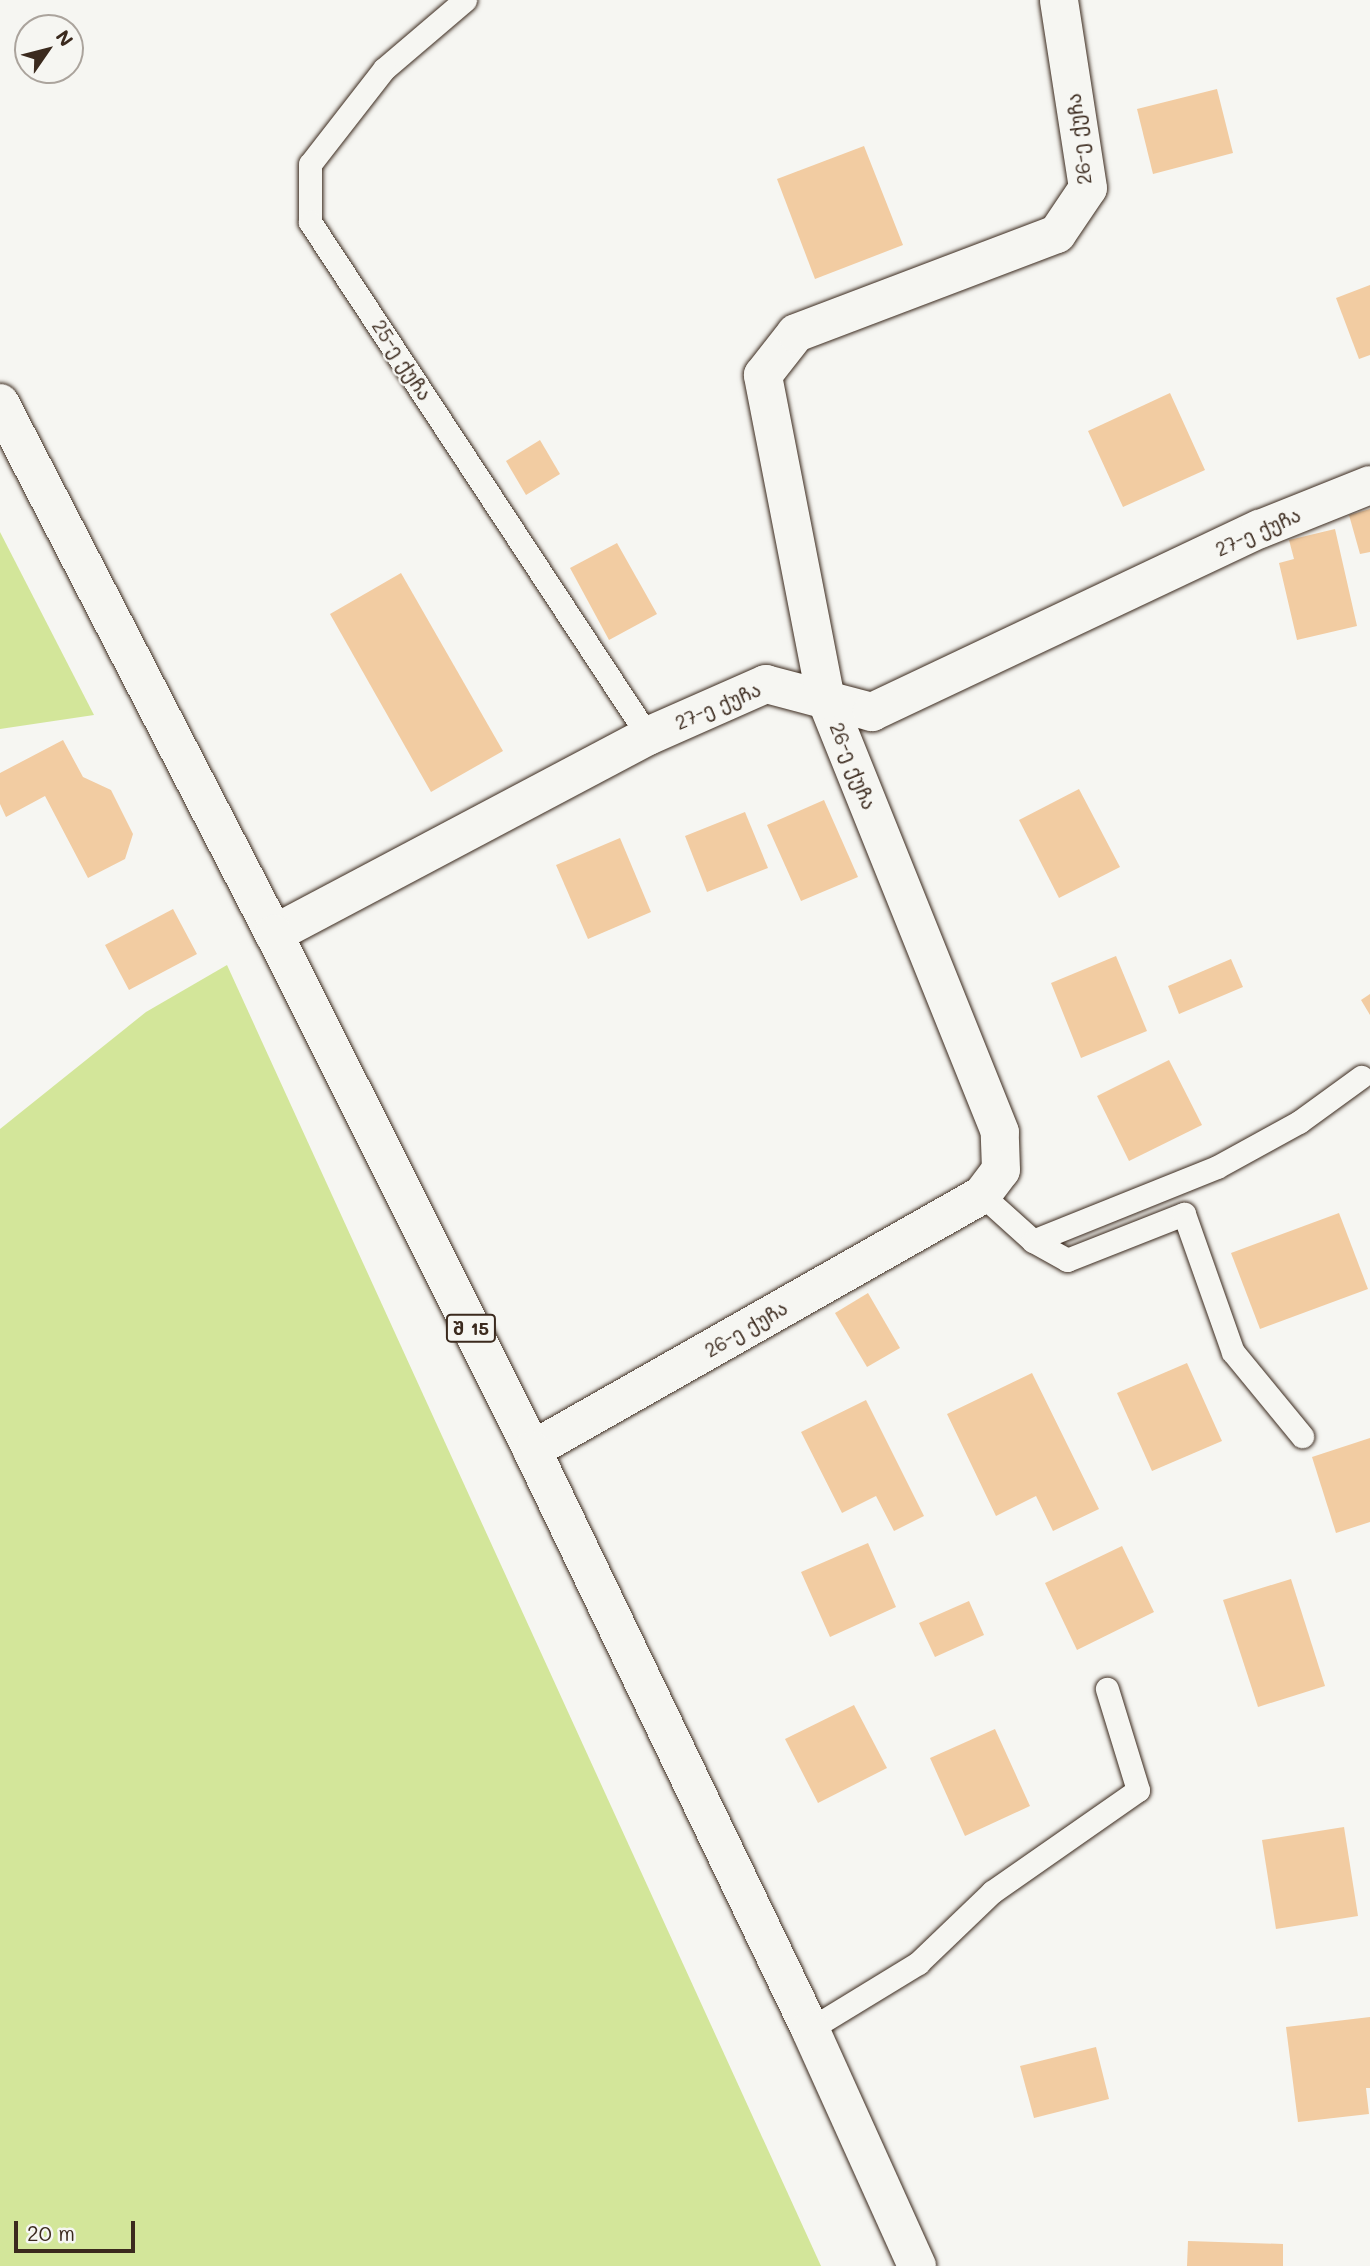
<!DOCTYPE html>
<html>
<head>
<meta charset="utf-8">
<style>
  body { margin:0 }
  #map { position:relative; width:1370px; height:2266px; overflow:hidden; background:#f6f6f2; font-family:Mali,"Noto Sans Georgian",sans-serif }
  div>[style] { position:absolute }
  .green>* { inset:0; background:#d3e69a }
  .building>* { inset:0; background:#f2cca2 }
  .roads { filter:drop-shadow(0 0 2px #3b2a1e) drop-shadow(0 0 2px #3b2a1e) }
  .lane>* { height:23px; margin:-11.5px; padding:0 11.5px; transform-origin:11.5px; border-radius:11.5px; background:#f6f6f2 }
  .street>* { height:38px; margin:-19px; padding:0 19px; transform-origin:19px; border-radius:19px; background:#f6f6f2 }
  .primary>* { height:38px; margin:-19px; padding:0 19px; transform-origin:19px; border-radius:19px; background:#f6f6f2 }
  span { translate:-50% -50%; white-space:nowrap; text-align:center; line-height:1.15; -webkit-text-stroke:5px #f6f6f2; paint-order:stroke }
  .shield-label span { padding:2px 5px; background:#f6f6f2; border:2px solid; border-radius:5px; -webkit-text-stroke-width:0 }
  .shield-label { font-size:18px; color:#3b2a1e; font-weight:700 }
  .street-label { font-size:19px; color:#3b2a1e }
  .north { position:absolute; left:14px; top:14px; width:70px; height:70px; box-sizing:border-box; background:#f6f6f2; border:2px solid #aba49d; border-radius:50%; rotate:55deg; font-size:19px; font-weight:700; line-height:28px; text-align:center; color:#3b2a1e }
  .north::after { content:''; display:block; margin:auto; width:24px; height:32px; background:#3b2a1e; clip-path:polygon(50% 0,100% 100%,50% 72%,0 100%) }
  .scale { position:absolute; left:14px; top:2221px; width:121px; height:32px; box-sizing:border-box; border:4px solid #3b2a1e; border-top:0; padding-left:9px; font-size:21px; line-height:24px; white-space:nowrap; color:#3b2a1e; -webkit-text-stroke:5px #f6f6f2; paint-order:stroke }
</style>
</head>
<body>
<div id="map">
  <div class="green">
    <i style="clip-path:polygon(0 532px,94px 715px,0 729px)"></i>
    <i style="clip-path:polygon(227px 965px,821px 2266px,0 2266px,0 1129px,146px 1012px)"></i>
  </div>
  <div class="building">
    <i style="clip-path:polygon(1217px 89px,1233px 153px,1153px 174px,1137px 109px)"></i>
    <i style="clip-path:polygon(864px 146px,903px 245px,815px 279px,777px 179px)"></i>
    <i style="clip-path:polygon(1370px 285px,1370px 355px,1359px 359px,1336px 298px)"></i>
    <i style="clip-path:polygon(1170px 393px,1205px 470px,1123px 507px,1088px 431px)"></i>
    <i style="clip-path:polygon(540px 440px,560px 474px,526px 495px,506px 461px)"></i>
    <i style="clip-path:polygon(1370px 509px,1370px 552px,1360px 554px,1349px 515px)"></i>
    <i style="clip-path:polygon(1335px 529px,1357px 626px,1297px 640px,1279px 563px,1294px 559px,1289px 540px)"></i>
    <i style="clip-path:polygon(617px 543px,657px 614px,609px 640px,570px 568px)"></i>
    <i style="clip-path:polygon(401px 573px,503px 751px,431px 792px,330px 614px)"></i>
    <i style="clip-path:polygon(63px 740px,83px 777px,111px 790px,133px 834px,125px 859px,88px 878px,45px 796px,6px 817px,0 804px,0 773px)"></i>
    <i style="clip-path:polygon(1079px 789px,1120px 867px,1059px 898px,1019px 820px)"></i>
    <i style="clip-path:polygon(824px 800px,858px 877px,801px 901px,767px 825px)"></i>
    <i style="clip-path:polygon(745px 812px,768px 868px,707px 892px,685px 836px)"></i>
    <i style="clip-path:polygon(620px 838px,651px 912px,588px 939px,556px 865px)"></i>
    <i style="clip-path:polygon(173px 909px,197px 954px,129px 990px,105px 945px)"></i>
    <i style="clip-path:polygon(1116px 956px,1147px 1031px,1081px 1058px,1051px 983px)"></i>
    <i style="clip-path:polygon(1231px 959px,1243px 987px,1179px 1014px,1168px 986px)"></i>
    <i style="clip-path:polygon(1370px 994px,1370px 1015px,1361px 1000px)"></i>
    <i style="clip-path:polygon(1169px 1060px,1202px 1125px,1129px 1161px,1097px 1096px)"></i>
    <i style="clip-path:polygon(1339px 1213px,1368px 1289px,1260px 1329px,1231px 1253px)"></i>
    <i style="clip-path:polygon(868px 1293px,900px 1348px,867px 1367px,835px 1313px)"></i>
    <i style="clip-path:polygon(1187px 1363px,1222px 1441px,1152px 1471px,1117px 1393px)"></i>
    <i style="clip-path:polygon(1032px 1373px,1099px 1509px,1053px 1531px,1036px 1496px,996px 1516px,947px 1414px)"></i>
    <i style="clip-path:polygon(866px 1400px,924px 1516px,894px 1531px,876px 1496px,842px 1513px,801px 1432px)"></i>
    <i style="clip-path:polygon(1370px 1438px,1370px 1522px,1336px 1533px,1312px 1457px)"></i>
    <i style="clip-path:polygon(868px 1543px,896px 1607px,830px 1637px,801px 1572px)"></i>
    <i style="clip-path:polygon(1122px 1546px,1154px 1612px,1077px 1650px,1045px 1583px)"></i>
    <i style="clip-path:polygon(1291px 1579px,1325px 1686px,1258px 1707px,1223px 1600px)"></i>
    <i style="clip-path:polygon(969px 1601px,984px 1635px,935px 1657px,919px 1623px)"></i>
    <i style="clip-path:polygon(854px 1705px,887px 1768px,818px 1803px,785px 1739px)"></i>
    <i style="clip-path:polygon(995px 1729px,1030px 1806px,965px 1836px,930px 1758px)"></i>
    <i style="clip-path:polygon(1344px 1827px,1358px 1916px,1276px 1929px,1262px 1840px)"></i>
    <i style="clip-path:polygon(1370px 2017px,1370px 2088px,1366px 2088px,1369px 2114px,1298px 2122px,1286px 2027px)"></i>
    <i style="clip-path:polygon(1096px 2047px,1109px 2099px,1034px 2118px,1020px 2066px)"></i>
    <i style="clip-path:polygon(1188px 2241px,1283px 2244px,1283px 2266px,1187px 2266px)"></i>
  </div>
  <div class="roads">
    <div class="lane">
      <i style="left:465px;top:0;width:106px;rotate:139.6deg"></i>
      <i style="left:384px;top:69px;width:120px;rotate:127.9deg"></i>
      <i style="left:310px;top:164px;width:58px;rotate:90deg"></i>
      <i style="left:310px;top:222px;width:615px;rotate:56.67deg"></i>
      <i style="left:982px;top:1195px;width:69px;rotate:42deg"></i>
      <i style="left:1033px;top:1241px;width:39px;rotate:29deg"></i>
      <i style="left:1067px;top:1260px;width:126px;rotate:-21.5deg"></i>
      <i style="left:1184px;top:1214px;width:146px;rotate:70.5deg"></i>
      <i style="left:1233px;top:1352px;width:109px;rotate:50.6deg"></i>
      <i style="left:1033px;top:1241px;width:198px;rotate:-21.9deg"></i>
      <i style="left:1217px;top:1167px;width:94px;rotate:-28.8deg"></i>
      <i style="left:1299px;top:1122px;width:77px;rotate:-36deg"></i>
      <i style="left:810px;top:2029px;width:127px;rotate:-31.4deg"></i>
      <i style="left:918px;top:1963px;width:103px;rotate:-43.8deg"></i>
      <i style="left:992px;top:1892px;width:178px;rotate:-34.9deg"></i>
      <i style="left:1138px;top:1790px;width:106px;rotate:-107.1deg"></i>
    </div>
    <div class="street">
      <i style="left:274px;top:934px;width:423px;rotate:-27.9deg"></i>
      <i style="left:648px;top:736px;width:129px;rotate:-23.8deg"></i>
      <i style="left:766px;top:684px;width:110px;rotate:14.8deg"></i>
      <i style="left:872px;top:712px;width:429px;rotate:-25.3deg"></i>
      <i style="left:1260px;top:529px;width:118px;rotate:-21.8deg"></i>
      <i style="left:532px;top:1450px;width:517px;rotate:-29.54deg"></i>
      <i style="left:982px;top:1195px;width:31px;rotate:-53deg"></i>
      <i style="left:1001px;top:1170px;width:38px;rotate:-92deg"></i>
      <i style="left:1000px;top:1132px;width:466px;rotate:-111.9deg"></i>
      <i style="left:826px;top:700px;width:331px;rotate:-101deg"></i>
      <i style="left:763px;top:375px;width:53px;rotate:-51.8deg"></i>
      <i style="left:796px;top:333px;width:279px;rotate:-20.8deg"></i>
      <i style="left:1057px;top:234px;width:55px;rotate:-56deg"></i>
      <i style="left:1088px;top:188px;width:190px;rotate:-98.8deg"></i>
    </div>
    <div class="primary">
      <i style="left:0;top:403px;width:598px;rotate:62.71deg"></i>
      <i style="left:274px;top:934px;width:577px;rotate:63.43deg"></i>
      <i style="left:532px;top:1450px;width:642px;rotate:64.35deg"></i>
      <i style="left:810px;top:2029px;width:260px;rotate:65.7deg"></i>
    </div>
  </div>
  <div class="shield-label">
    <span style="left:471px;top:1328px">შ 15</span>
  </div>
  <div class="street-label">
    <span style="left:1079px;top:139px;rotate:-97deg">26-ე ქუჩა</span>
    <span style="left:402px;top:360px;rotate:57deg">25-ე ქუჩა</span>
    <span style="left:1258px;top:532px;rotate:-24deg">27-ე ქუჩა</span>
    <span style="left:718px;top:706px;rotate:-23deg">27-ე ქუჩა</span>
    <span style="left:853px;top:766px;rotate:68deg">26-ე ქუჩა</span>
    <span style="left:746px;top:1329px;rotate:-30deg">26-ე ქუჩა</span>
  </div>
  <div class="north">N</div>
  <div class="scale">20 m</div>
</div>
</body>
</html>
